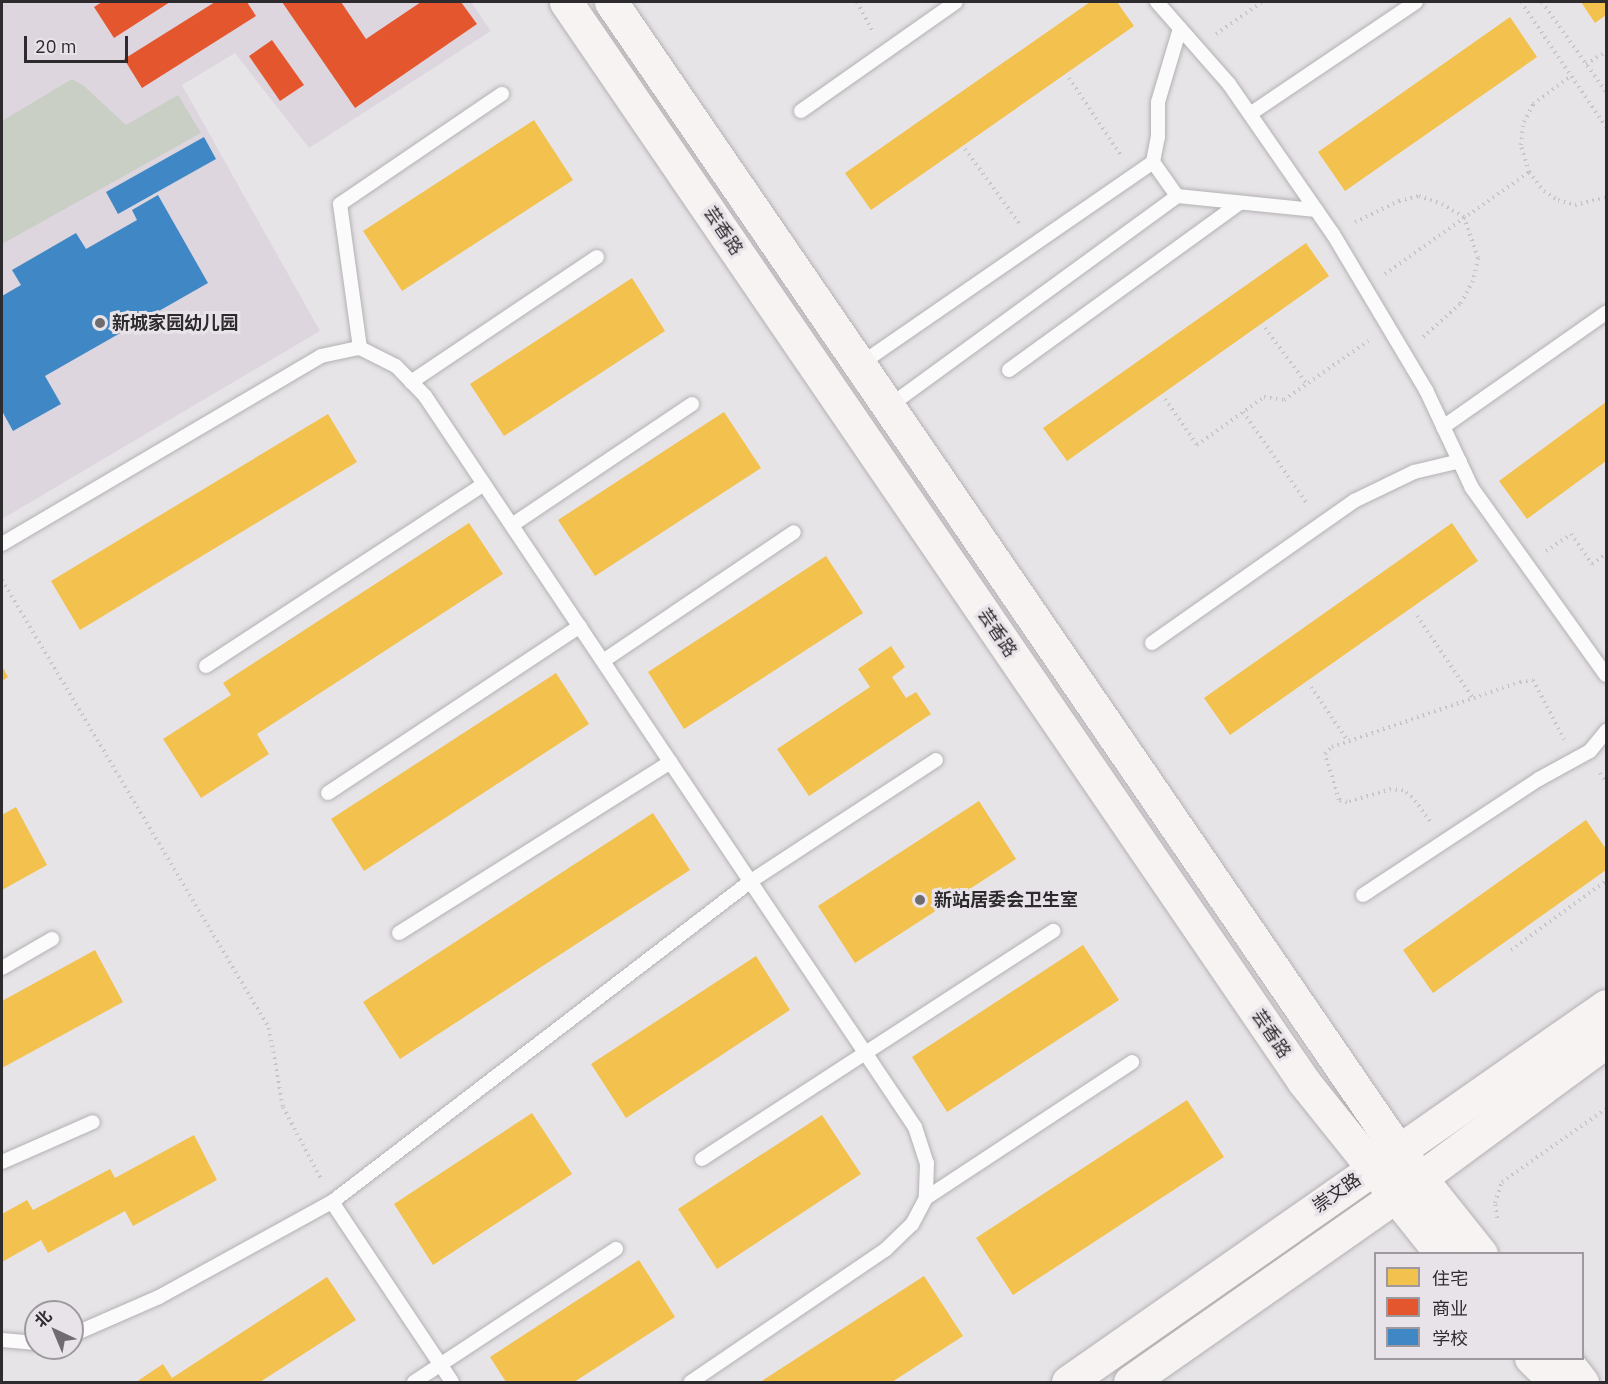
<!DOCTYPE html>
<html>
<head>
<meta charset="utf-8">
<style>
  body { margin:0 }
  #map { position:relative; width:1608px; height:1384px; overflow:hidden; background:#e7e4e8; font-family:"IBM Plex Sans","Noto Sans SC",sans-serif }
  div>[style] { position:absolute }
  .built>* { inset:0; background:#ddd6de }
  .green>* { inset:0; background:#c9cfc4 }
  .homes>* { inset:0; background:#f2c14e }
  .shops>* { inset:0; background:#e4572e }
  .schools>* { inset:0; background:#3f88c5 }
  .path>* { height:4px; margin-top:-2px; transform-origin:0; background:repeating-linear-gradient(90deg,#c5c5c6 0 1.5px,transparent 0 6px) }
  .roads { filter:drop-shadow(0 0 2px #b3b1b3) drop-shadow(0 0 2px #b3b1b3) }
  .lane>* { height:14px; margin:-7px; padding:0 7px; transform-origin:7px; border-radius:7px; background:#fbfbfc }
  .secondary>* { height:33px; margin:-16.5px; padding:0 16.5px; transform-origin:16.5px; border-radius:16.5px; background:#f6f3f2 }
  .dots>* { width:16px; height:16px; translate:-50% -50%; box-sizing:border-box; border:3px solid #e8e3e9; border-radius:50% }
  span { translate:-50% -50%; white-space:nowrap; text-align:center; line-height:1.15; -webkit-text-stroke:6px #e8e3e9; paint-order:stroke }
  .street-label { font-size:18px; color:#2d2b2d }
  .poi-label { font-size:18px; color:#2d2b2d; font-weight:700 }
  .left { translate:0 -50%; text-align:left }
  .frame { position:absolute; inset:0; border:3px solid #2d2b2d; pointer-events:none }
  .legend { position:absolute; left:1374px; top:1252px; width:210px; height:108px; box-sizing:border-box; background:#e8e3e9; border:2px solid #9d999e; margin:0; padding:8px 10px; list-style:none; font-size:18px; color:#2d2b2d }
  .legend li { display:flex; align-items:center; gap:12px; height:30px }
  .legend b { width:30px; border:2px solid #9d999e }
  .north { position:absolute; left:24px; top:1300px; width:60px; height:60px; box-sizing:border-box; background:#e8e3e9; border:2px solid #9d999e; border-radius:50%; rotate:316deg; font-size:16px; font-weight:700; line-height:24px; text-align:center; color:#2d2b2d }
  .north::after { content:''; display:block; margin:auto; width:21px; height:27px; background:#6e6c6e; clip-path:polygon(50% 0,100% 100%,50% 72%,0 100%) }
  .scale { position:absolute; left:24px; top:36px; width:104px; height:27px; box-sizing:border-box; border:3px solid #2d2b2d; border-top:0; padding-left:8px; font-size:18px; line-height:21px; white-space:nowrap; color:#2d2b2d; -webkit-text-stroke:4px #e8e3e9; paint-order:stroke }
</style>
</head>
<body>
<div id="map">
  <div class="built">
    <i style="clip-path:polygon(2px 2px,471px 2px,491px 31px,309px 148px,235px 53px,182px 85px,320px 331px,2px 519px)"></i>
  </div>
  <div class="green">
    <i style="clip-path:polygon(72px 79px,84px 86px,126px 125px,178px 95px,201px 133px,2px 244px,2px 121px)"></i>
  </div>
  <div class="homes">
    <i style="clip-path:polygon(1090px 2px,1117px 2px,1134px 26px,871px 210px,845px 173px)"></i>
    <i style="clip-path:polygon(1581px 2px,1606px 2px,1606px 15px,1595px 23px)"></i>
    <i style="clip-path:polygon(1510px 17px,1537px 57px,1345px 191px,1318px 152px)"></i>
    <i style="clip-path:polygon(534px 120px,573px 180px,402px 291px,363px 231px)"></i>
    <i style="clip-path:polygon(1306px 243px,1329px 276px,1067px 461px,1043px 428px)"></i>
    <i style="clip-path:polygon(632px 278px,665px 331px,504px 436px,470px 384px)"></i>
    <i style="clip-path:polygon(1606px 402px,1606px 461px,1527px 519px,1499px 481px)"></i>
    <i style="clip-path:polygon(724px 412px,761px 468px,595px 576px,558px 520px)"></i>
    <i style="clip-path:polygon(328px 414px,357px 462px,80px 630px,51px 581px)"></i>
    <i style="clip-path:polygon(469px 523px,503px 574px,257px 734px,269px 754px,201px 798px,163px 739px,231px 695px,223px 683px)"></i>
    <i style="clip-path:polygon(1452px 523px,1478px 561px,1230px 735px,1204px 698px)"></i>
    <i style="clip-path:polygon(826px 556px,863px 613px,684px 729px,648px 672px)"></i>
    <i style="clip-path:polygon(891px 646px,905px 667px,892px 677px,906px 698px,916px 692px,931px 714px,809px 796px,777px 749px,870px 687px,858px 669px)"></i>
    <i style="clip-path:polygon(2px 666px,8px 677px,2px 681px)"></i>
    <i style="clip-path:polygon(556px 673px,589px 724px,364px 871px,331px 819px)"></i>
    <i style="clip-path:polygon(979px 801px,1016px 859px,855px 963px,818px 906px)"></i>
    <i style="clip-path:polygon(16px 807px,47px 865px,2px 890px,2px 815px)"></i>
    <i style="clip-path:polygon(653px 813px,690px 870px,400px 1059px,363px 1002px)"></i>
    <i style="clip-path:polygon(1586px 820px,1606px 849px,1606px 870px,1433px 993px,1403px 950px)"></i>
    <i style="clip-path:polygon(1083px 945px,1119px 1000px,947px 1112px,912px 1057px)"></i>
    <i style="clip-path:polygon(95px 950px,123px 1002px,2px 1068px,2px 1001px)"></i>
    <i style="clip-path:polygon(756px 956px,790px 1010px,626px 1118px,591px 1064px)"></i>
    <i style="clip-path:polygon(1187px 1100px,1224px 1157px,1013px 1295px,976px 1238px)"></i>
    <i style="clip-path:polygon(532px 1113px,572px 1174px,433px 1265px,394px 1204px)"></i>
    <i style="clip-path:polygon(822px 1115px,861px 1174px,717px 1269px,678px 1209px)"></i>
    <i style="clip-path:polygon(194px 1135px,217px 1180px,133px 1226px,125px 1211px,48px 1253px,41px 1240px,2px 1262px,2px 1214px,27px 1200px,33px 1210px,110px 1169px,115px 1178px)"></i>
    <i style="clip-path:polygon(639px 1260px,675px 1317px,574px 1382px,506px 1382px,490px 1357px)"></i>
    <i style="clip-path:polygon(924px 1276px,963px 1336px,892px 1382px,760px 1382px)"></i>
    <i style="clip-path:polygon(327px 1277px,356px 1320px,260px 1382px,136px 1382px,163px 1364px,172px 1378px)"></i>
  </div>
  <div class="shops">
    <i style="clip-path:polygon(102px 2px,170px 2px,114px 38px,94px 7px)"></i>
    <i style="clip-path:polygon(215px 2px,247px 2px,256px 16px,142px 88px,124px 59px)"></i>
    <i style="clip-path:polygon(282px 2px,341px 2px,366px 39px,421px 2px,461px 2px,477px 24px,355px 108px)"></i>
    <i style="clip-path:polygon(272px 40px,304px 85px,280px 101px,249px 56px)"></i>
  </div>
  <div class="schools">
    <i style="clip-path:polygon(204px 137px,216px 159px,118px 214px,106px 192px)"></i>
    <i style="clip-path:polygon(158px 195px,208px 283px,45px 376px,61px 404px,13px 431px,2px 411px,2px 296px,21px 285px,12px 270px,76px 233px,86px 249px,137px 220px,132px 210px)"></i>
  </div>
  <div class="path">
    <i style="left:857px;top:2px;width:32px;rotate:62deg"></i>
    <i style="left:1521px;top:2px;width:151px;rotate:55.8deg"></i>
    <i style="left:1542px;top:2px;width:110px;rotate:54.6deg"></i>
    <i style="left:1216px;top:34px;width:56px;rotate:-34.8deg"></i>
    <i style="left:1586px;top:64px;width:23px;rotate:-31deg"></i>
    <i style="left:1069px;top:78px;width:92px;rotate:56.1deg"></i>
    <i style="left:965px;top:149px;width:95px;rotate:54deg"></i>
    <i style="left:1529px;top:172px;width:24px;rotate:52deg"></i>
    <i style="left:1544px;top:191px;width:17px;rotate:33deg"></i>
    <i style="left:1558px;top:200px;width:18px;rotate:16deg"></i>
    <i style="left:1575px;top:205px;width:32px;rotate:-14deg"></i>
    <i style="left:1355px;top:222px;width:49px;rotate:-25.5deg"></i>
    <i style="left:1399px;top:201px;width:21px;rotate:-14deg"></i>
    <i style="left:1419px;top:196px;width:24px;rotate:19deg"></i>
    <i style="left:1442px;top:204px;width:26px;rotate:31deg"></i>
    <i style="left:1464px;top:217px;width:43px;rotate:71.1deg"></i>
    <i style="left:1478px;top:258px;width:24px;rotate:102deg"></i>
    <i style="left:1473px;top:281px;width:26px;rotate:119deg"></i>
    <i style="left:1460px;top:304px;width:50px;rotate:138.3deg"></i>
    <i style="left:1385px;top:274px;width:176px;rotate:-35.3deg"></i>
    <i style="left:1529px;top:172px;width:28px;rotate:-107deg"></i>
    <i style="left:1521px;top:145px;width:23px;rotate:-83deg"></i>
    <i style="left:1524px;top:122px;width:20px;rotate:-63deg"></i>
    <i style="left:1533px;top:104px;width:47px;rotate:-36.4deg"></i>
    <i style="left:1265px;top:328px;width:69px;rotate:53.3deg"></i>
    <i style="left:1165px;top:399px;width:56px;rotate:55.2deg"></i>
    <i style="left:1197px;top:445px;width:82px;rotate:-35.6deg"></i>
    <i style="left:1264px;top:397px;width:20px;rotate:9deg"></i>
    <i style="left:1284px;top:400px;width:103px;rotate:-35.1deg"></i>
    <i style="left:1243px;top:412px;width:113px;rotate:55deg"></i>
    <i style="left:1546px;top:551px;width:30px;rotate:-34deg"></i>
    <i style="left:1571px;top:534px;width:37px;rotate:55deg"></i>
    <i style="left:1592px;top:564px;width:17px;rotate:-36deg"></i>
    <i style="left:2px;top:580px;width:522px;rotate:59.21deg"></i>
    <i style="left:269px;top:1028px;width:80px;rotate:80deg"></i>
    <i style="left:283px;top:1107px;width:81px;rotate:62.2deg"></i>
    <i style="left:1417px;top:616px;width:99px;rotate:55.7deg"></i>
    <i style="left:1311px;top:687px;width:65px;rotate:55.6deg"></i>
    <i style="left:1600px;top:773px;width:11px;rotate:56deg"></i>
    <i style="left:1430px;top:821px;width:30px;rotate:-127deg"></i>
    <i style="left:1412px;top:797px;width:11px;rotate:-142deg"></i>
    <i style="left:1403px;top:790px;width:12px;rotate:-175deg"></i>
    <i style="left:1391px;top:789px;width:46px;rotate:163.5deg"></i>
    <i style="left:1347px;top:802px;width:8px;rotate:-166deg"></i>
    <i style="left:1339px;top:800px;width:48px;rotate:-106.9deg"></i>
    <i style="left:1325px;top:754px;width:10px;rotate:-45deg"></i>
    <i style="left:1332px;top:747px;width:199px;rotate:-19.1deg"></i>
    <i style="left:1520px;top:682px;width:13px;rotate:-9deg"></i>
    <i style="left:1533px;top:680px;width:67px;rotate:62.3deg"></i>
    <i style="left:1511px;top:950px;width:117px;rotate:-36deg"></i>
    <i style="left:1497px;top:1218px;width:15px;rotate:-98deg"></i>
    <i style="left:1495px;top:1203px;width:22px;rotate:-72deg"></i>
    <i style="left:1502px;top:1182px;width:127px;rotate:-35.1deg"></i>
  </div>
  <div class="roads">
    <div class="lane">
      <i style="left:1157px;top:2px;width:109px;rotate:48.7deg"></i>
      <i style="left:1229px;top:84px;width:183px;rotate:55.3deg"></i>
      <i style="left:1333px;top:234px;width:182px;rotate:59.2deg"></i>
      <i style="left:1426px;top:390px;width:108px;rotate:64.9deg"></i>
      <i style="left:1472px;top:488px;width:230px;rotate:54.4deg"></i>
      <i style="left:801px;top:111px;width:189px;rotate:-35.1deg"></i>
      <i style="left:1250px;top:114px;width:200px;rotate:-34deg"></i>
      <i style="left:1153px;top:162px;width:42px;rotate:54.8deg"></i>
      <i style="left:360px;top:348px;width:145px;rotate:-97.9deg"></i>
      <i style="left:340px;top:204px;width:196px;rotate:-34.2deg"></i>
      <i style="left:859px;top:365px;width:357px;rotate:-34.6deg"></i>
      <i style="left:1153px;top:162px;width:25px;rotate:-79deg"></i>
      <i style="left:1158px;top:137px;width:35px;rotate:-90deg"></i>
      <i style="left:1158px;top:102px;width:77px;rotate:-73.4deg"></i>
      <i style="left:1009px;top:370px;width:285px;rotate:-35.9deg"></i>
      <i style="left:411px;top:382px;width:224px;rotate:-33.9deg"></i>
      <i style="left:888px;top:407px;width:358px;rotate:-36.1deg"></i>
      <i style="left:1177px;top:196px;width:140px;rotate:5.8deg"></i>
      <i style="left:1443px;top:427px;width:199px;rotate:-35deg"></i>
      <i style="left:512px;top:525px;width:217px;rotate:-33.9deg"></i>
      <i style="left:2px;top:544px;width:370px;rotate:-30.5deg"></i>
      <i style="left:321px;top:356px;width:40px;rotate:-12deg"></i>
      <i style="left:360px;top:348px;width:40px;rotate:26.6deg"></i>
      <i style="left:396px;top:366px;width:42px;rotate:46deg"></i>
      <i style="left:425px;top:396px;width:880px;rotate:56.17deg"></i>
      <i style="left:915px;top:1127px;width:38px;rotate:72deg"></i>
      <i style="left:927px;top:1163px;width:35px;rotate:92deg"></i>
      <i style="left:926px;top:1198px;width:30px;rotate:118deg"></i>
      <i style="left:912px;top:1224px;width:37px;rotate:136deg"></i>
      <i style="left:885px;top:1250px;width:235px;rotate:145.8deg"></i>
      <i style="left:1152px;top:643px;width:247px;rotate:-35.1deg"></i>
      <i style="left:1354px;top:501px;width:67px;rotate:-25.8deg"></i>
      <i style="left:1414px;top:472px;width:47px;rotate:-13.4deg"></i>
      <i style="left:603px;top:661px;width:230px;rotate:-34deg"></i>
      <i style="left:206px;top:666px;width:332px;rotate:-33.2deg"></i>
      <i style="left:328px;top:793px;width:302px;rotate:-33.5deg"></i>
      <i style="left:1363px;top:895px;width:211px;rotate:-33.4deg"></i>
      <i style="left:1539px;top:779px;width:58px;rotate:-28.8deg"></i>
      <i style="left:1590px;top:751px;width:26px;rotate:-51deg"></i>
      <i style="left:399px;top:933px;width:321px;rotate:-32.2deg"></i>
      <i style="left:2px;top:968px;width:58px;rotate:-30.1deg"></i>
      <i style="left:702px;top:1159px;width:419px;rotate:-33deg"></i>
      <i style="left:2px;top:1162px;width:99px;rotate:-23.7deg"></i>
      <i style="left:926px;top:1198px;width:247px;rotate:-33.4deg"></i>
      <i style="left:332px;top:1202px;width:216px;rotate:56.3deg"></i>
      <i style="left:72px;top:1335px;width:95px;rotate:-23.6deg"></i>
      <i style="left:159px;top:1297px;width:197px;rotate:-28.8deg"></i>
      <i style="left:332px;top:1202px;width:528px;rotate:-37.46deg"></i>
      <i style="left:751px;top:881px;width:221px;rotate:-33.2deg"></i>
      <i style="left:2px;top:1340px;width:34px;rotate:5deg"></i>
      <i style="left:414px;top:1382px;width:242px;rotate:-33.4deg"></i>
    </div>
    <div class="secondary">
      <i style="left:566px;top:2px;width:1308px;rotate:55.65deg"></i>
      <i style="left:1304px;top:1082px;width:221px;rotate:51.3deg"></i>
      <i style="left:611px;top:2px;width:1392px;rotate:55.57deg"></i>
      <i style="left:1398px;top:1150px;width:133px;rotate:51.4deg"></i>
      <i style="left:1531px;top:1358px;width:35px;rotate:44deg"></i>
      <i style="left:1563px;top:1358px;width:31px;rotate:52deg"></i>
      <i style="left:1068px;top:1382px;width:656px;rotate:-34.95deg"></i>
      <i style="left:1130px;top:1382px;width:325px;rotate:-35deg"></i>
      <i style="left:1396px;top:1196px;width:261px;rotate:-36.4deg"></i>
    </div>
  </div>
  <div class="dots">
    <i style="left:100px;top:323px;background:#6e6c6e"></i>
    <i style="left:920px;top:900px;background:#6e6c6e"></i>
  </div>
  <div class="street-label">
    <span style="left:723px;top:231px;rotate:56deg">芸香路</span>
    <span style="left:997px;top:633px;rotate:56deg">芸香路</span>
    <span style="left:1271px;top:1034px;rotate:56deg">芸香路</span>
    <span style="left:1337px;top:1193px;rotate:-35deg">崇文路</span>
  </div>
  <div class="poi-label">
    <span class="left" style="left:112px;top:323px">新城家园幼儿园</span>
    <span class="left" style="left:934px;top:900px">新站居委会卫生室</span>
  </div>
  <div class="frame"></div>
  <ul class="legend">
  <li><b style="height:16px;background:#f2c14e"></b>住宅</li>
  <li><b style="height:16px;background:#e4572e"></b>商业</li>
  <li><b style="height:16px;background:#3f88c5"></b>学校</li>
  </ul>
  <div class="north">北</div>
  <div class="scale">20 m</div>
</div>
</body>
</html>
